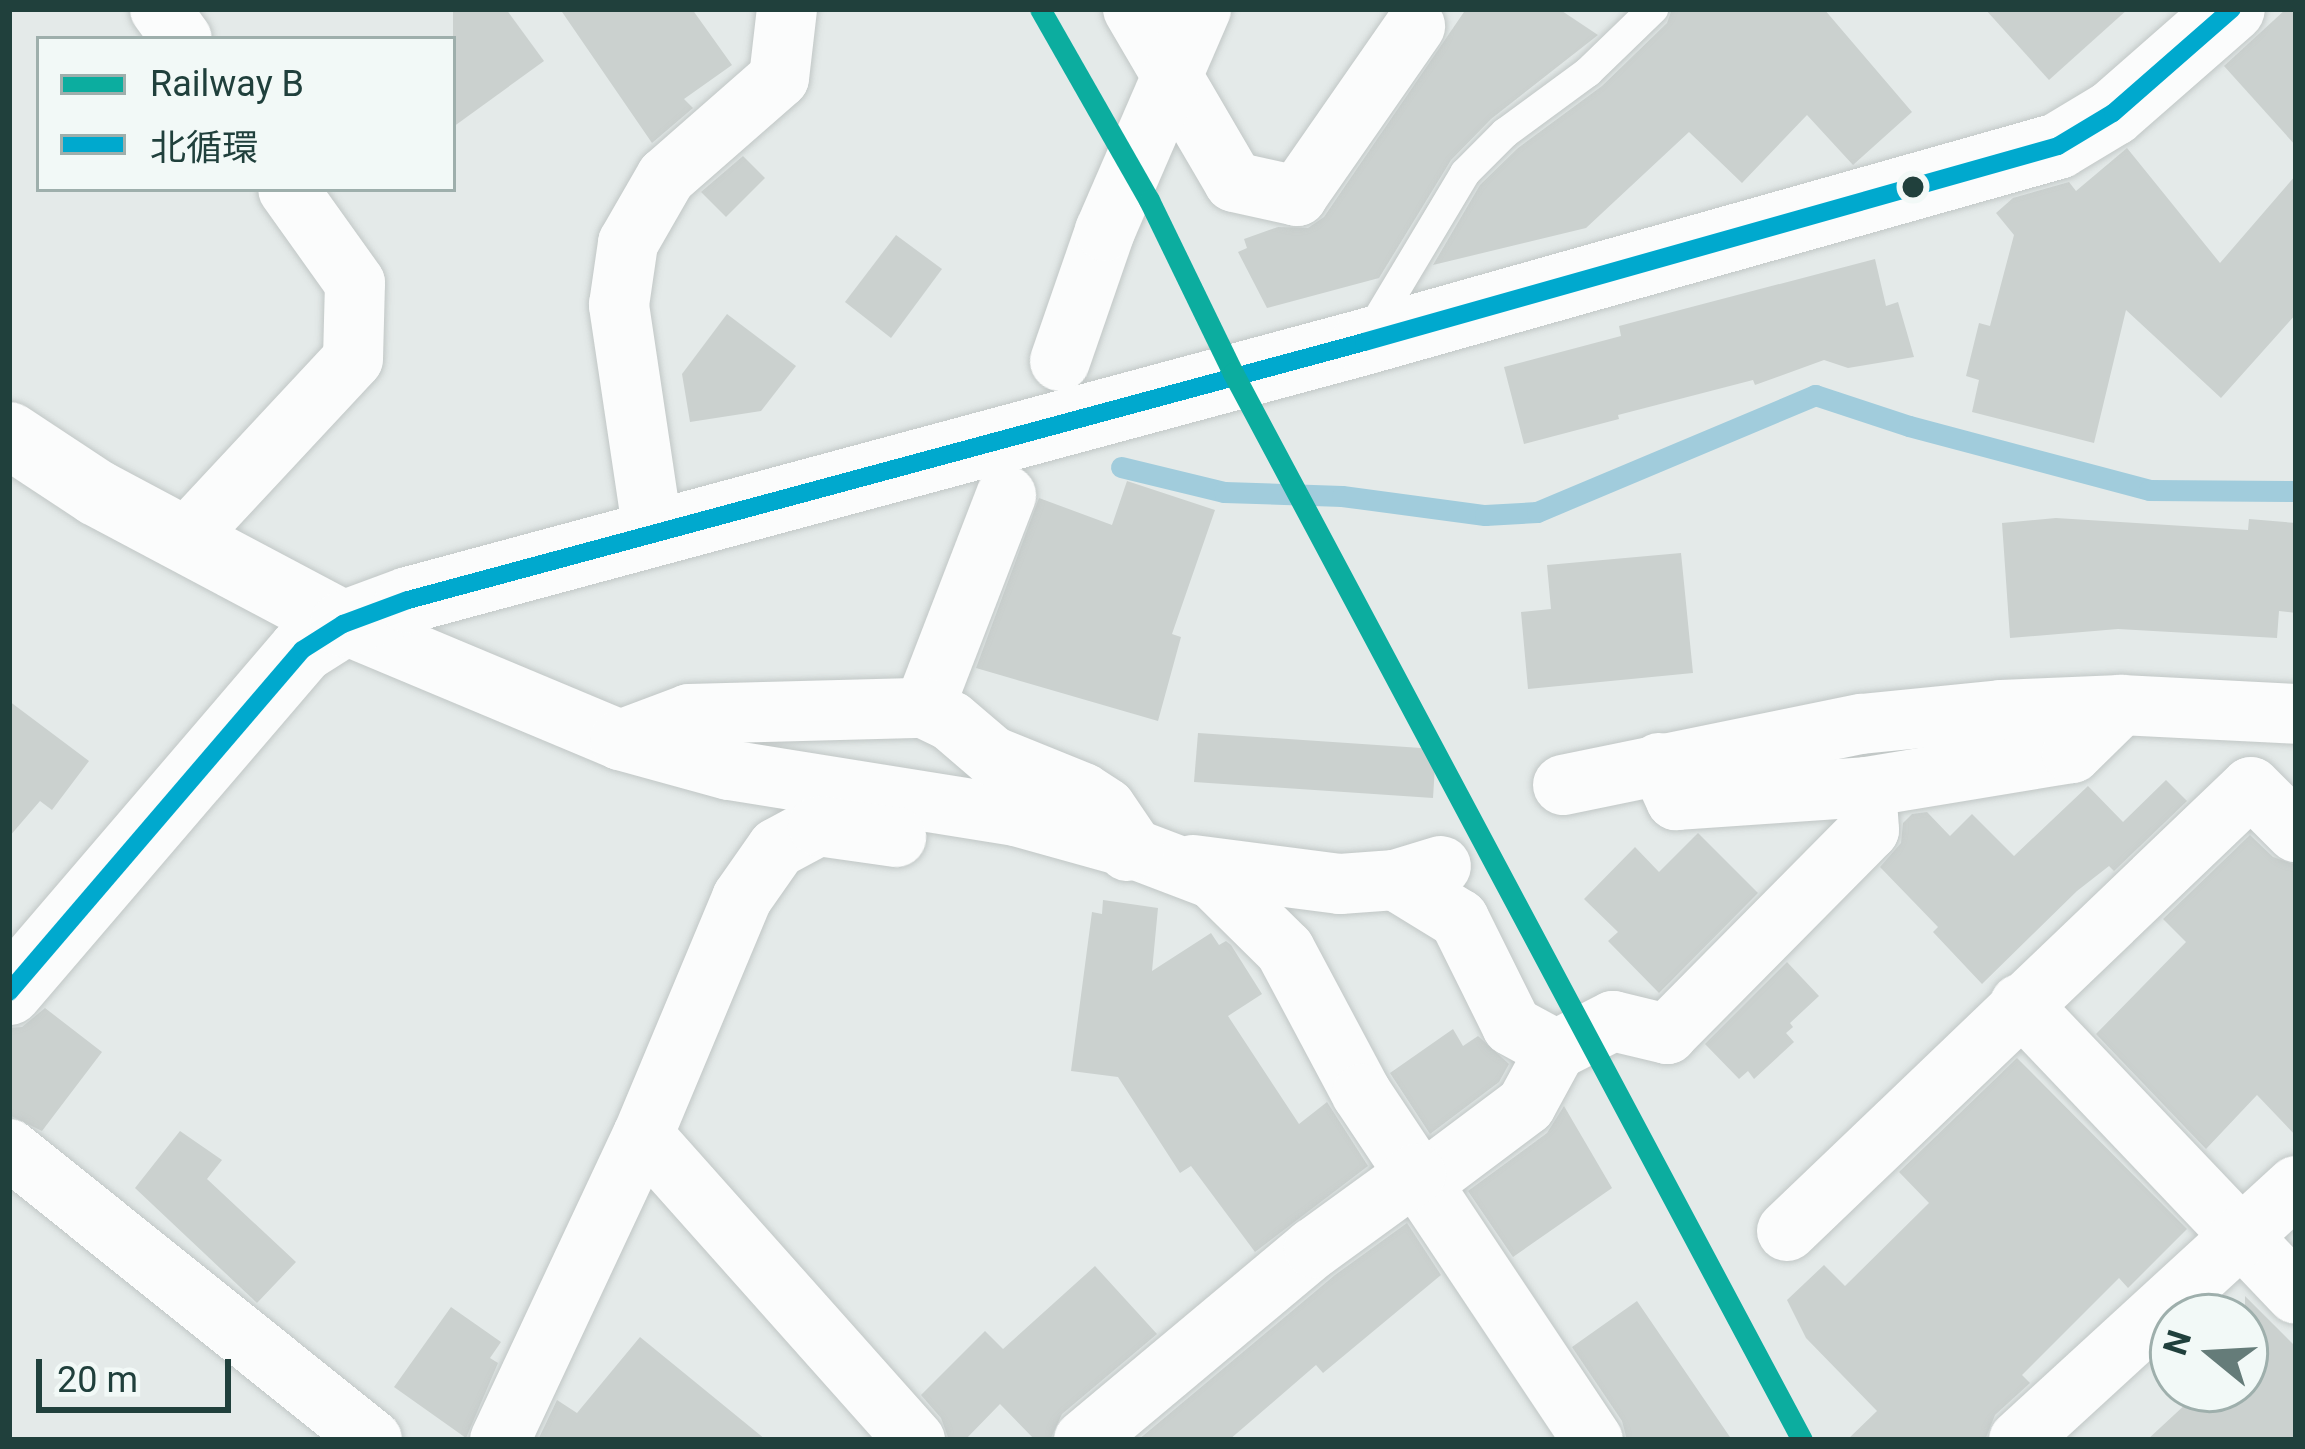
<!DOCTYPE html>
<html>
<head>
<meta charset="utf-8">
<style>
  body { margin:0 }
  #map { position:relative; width:2305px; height:1449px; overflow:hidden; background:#e4eae9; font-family:Roboto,"Noto Sans JP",sans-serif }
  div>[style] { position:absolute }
  .stream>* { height:21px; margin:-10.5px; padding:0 10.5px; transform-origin:10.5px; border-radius:10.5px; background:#a1ccdc }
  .building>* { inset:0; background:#cbd1cf }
  .roads { filter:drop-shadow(0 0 3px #c1c7c6) drop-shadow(0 0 3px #c1c7c6) }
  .lane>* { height:30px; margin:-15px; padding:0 15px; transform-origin:15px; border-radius:15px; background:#fbfcfc }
  .street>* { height:60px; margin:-30px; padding:0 30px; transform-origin:30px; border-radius:30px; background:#fbfcfc }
  .secondary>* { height:66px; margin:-33px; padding:0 33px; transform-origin:33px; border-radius:33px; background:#fbfcfc }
  .bus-1>* { height:18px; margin:-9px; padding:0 9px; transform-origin:9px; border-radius:9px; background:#00a9ce }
  .rail-1>* { height:21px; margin:-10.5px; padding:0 10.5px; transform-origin:10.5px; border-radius:10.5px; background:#0cad9f }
  .dots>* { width:33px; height:33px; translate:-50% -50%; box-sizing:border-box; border:6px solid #f2f9f7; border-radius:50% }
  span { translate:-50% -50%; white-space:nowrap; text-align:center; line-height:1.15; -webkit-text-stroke:10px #f2f9f7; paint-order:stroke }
  .frame { position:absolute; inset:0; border:12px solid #20403c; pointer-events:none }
  .legend { position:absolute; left:36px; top:36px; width:420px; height:156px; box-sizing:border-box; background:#f2f9f7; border:3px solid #9eafac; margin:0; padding:15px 21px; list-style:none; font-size:36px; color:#20403c }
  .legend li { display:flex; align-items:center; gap:24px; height:60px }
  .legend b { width:60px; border:3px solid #9eafac }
  .north { position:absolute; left:2149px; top:1293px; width:120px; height:120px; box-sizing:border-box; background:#f2f9f7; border:3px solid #9eafac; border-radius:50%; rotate:288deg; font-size:33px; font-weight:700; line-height:48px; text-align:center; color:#20403c }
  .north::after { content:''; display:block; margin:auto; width:42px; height:54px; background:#657c79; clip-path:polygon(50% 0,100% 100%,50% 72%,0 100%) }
  .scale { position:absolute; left:36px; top:1359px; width:195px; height:54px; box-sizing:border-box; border:6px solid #20403c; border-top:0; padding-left:15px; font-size:36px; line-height:42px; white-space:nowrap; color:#20403c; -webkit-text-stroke:9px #f2f9f7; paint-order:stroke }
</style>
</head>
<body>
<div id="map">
  <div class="stream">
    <i style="left:1121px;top:467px;width:106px;rotate:13.6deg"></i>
    <i style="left:1224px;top:492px;width:118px;rotate:1.9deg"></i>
    <i style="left:1342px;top:496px;width:144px;rotate:7.6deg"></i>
    <i style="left:1485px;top:515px;width:52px;rotate:-3.3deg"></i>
    <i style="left:1537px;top:512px;width:302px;rotate:-22.8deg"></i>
    <i style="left:1815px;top:395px;width:99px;rotate:18.3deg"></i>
    <i style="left:1909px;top:426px;width:248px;rotate:14.9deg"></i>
    <i style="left:2149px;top:490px;width:147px;rotate:0.4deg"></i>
  </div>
  <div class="building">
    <i style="clip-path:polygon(453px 9px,506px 9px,544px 61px,453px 127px)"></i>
    <i style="clip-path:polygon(560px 9px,692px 9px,732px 65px,684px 99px,693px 108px,652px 143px)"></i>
    <i style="clip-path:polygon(1466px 9px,1559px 9px,1598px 35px,1491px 119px,1451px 160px,1379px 278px,1267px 308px,1238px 252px,1247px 248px,1244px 239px,1278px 227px,1308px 228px,1324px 217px)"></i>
    <i style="clip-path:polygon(1672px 9px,1824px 9px,1912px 112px,1853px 165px,1807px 115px,1742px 183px,1689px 132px,1586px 228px,1433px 265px,1480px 185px,1518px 148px,1602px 86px,1667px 23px)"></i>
    <i style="clip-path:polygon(1985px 9px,2128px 9px,2049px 80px)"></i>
    <i style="clip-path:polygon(2286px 9px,2296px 9px,2296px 146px,2224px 66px)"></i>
    <i style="clip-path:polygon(2127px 148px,2220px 263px,2296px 175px,2296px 314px,2221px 398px,2126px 310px,2094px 443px,1972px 412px,1979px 380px,1966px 376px,1979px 323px,1990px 326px,2014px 235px,1996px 213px,2013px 198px,2069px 182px,2076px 191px)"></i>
    <i style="clip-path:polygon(743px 156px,765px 178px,726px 217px,701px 192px)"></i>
    <i style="clip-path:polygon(896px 235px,942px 269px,891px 338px,845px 302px)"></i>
    <i style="clip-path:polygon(1875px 259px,1886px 306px,1898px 302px,1914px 357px,1848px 368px,1824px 360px,1755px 385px,1753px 380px,1618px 415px,1619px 419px,1524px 444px,1504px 367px,1621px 336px,1619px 326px)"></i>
    <i style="clip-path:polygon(727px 314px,796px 366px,761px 411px,690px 422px,682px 374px)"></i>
    <i style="clip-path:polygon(1127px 481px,1215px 510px,1172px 634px,1181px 637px,1158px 721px,976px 668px,1039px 498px,1112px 525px)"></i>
    <i style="clip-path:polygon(2056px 518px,2248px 530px,2249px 519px,2296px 523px,2296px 613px,2279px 611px,2277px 638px,2118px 629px,2010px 638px,2002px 523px)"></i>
    <i style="clip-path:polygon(1681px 553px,1693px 673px,1528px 689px,1521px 612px,1551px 609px,1547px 565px)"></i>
    <i style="clip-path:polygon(9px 701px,89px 761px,52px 810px,40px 801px,9px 837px)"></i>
    <i style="clip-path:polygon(1198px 733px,1436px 749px,1433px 798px,1194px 782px)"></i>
    <i style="clip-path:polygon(2166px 780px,2187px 801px,2114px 871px,2109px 866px,2077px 891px,1982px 984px,1933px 932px,1938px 927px,1880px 867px,1901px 843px,1903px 823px,1912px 814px,1927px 812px,1950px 836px,1972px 814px,2014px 856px,2088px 786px,2123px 822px)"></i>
    <i style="clip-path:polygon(1698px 833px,1758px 893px,1659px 993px,1608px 941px,1618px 932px,1584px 899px,1635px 847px,1659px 872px)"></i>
    <i style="clip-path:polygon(2250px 835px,2273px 857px,2296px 865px,2296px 1136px,2257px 1095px,2206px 1149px,2096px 1034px,2186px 942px,2163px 919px)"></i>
    <i style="clip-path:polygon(1103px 900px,1158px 908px,1152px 971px,1211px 933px,1219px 945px,1226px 941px,1231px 945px,1262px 994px,1228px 1016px,1299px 1124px,1327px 1102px,1368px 1166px,1255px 1252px,1191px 1166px,1180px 1173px,1118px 1077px,1071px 1071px,1092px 912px,1102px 914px)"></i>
    <i style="clip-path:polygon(1787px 962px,1819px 996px,1790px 1023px,1793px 1027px,1786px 1033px,1794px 1042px,1754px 1079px,1748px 1071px,1739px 1079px,1705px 1044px)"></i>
    <i style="clip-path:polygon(45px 1008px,102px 1052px,42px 1131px,9px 1115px,9px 1028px,22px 1027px)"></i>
    <i style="clip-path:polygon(1453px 1029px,1463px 1046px,1478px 1036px,1509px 1064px,1499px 1082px,1430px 1134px,1390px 1073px)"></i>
    <i style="clip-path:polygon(2017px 1058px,2187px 1229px,2128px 1288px,2119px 1278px,2022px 1375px,2030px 1383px,1995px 1415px,1985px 1440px,1847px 1440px,1877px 1411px,1806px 1338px,1787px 1300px,1824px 1265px,1845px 1286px,1929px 1203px,1899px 1172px)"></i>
    <i style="clip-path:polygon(1564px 1106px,1612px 1188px,1513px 1257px,1468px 1191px,1547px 1133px)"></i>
    <i style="clip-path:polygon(180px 1131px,222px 1160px,207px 1179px,296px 1262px,257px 1303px,135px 1188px)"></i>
    <i style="clip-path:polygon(1407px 1223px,1441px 1275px,1323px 1373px,1316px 1365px,1229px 1440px,1138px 1440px,1335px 1275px)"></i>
    <i style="clip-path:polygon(1095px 1266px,1157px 1334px,1062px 1414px,1050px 1440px,1035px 1440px,1000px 1404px,965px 1440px,949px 1440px,941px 1418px,921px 1395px,985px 1331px,1003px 1349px)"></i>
    <i style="clip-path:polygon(2245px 1296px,2296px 1347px,2296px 1440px,2147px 1440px,2202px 1389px,2245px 1389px)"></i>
    <i style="clip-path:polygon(1637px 1301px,1732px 1440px,1627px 1440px,1622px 1421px,1572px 1347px)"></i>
    <i style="clip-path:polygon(451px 1307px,501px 1342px,490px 1358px,498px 1363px,466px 1438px,394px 1387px)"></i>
    <i style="clip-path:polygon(640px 1337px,766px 1440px,538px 1440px,557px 1400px,577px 1413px)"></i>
  </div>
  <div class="roads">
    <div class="lane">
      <i style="left:1367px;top:337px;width:191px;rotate:-59.1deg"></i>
      <i style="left:1465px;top:173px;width:57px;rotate:-45deg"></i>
      <i style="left:1505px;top:133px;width:103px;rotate:-36.3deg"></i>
      <i style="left:1588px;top:72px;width:91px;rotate:-44.1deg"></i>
    </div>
    <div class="street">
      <i style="left:160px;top:9px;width:37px;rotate:54deg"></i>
      <i style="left:1133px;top:9px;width:200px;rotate:59.7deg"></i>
      <i style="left:1234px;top:182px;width:65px;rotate:12.5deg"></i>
      <i style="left:1297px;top:196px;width:207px;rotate:-55.2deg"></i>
      <i style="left:1060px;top:361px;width:138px;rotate:-70.9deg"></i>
      <i style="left:1105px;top:231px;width:242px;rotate:-66.6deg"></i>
      <i style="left:653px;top:533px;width:231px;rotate:-98.5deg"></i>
      <i style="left:619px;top:305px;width:63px;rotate:-81.7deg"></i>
      <i style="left:628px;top:243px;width:76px;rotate:-60.1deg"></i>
      <i style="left:666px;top:177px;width:150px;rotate:-41.2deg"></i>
      <i style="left:779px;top:78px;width:69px;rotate:-83.4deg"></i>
      <i style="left:187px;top:537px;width:243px;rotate:-47deg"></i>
      <i style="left:353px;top:359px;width:76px;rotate:-88.5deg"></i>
      <i style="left:355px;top:283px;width:115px;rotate:-125.5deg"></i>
      <i style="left:343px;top:624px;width:300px;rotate:22.7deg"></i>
      <i style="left:620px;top:740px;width:113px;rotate:15.4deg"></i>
      <i style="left:729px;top:770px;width:291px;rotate:9.1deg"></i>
      <i style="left:1016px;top:816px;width:123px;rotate:15.6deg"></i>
      <i style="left:1134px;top:849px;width:85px;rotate:20.8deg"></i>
      <i style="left:1213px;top:879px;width:101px;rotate:44.6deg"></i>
      <i style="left:1285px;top:950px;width:163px;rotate:61.9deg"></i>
      <i style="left:1362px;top:1094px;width:416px;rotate:56.3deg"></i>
      <i style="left:924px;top:708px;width:228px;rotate:-68.9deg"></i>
      <i style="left:620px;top:740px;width:74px;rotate:-20.6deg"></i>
      <i style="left:689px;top:714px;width:235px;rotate:-1.5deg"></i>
      <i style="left:924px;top:708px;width:30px;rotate:26deg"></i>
      <i style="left:951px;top:721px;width:54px;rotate:40.5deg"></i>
      <i style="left:992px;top:756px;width:98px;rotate:22.1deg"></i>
      <i style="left:1083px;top:793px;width:27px;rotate:33deg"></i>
      <i style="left:1106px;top:808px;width:50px;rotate:55.7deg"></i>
      <i style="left:1134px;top:849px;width:7px;rotate:164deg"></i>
      <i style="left:1659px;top:763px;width:41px;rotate:65.3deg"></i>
      <i style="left:1676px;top:800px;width:190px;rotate:-3.9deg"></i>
      <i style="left:1866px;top:787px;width:209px;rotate:-9.4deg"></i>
      <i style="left:2072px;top:753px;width:69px;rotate:-44.4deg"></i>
      <i style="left:1563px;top:785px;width:304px;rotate:-11.6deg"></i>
      <i style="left:1861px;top:724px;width:141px;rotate:-5.7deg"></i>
      <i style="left:2001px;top:710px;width:120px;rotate:-2.4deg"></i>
      <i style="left:2121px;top:705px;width:175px;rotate:2.9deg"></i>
      <i style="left:1193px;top:865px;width:148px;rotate:7.4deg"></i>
      <i style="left:1340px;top:884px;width:55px;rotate:-4.2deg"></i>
      <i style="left:1395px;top:880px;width:48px;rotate:-16.9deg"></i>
      <i style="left:1395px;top:880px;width:75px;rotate:31.4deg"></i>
      <i style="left:1459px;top:919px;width:119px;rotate:63.6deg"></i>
      <i style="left:1512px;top:1026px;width:50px;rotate:28.6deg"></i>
      <i style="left:2020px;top:1004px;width:400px;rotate:46.4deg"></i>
      <i style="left:643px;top:1135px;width:409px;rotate:48.3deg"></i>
      <i style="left:9px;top:1149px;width:465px;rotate:38.7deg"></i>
      <i style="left:1422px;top:1183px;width:130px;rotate:-36.9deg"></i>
      <i style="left:1526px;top:1105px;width:63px;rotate:-61.4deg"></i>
      <i style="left:1556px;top:1050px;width:64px;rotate:-27deg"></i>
      <i style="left:1613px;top:1021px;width:56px;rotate:13.5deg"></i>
      <i style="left:1667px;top:1034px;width:287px;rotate:-45.3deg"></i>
      <i style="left:1869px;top:830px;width:43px;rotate:-94deg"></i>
      <i style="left:1787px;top:1231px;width:642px;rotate:-43.74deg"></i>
      <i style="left:2251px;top:787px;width:64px;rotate:45deg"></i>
      <i style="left:500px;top:1440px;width:337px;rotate:-64.9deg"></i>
      <i style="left:643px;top:1135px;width:257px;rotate:-67.3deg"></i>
      <i style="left:742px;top:898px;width:61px;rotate:-55deg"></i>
      <i style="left:777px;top:848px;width:47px;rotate:-28.2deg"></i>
      <i style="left:818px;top:826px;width:79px;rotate:8deg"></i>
      <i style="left:1084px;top:1440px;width:300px;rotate:-39.9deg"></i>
      <i style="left:1314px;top:1248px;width:126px;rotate:-36deg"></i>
      <i style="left:2019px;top:1440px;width:376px;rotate:-42.5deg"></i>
    </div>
    <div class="secondary">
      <i style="left:9px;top:435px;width:105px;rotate:33.4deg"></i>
      <i style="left:97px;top:493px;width:279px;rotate:28deg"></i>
      <i style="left:9px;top:992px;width:450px;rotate:-49.4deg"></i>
      <i style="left:302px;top:650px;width:49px;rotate:-32.4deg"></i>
      <i style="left:343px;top:624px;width:69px;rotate:-20.3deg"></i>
      <i style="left:408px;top:600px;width:990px;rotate:-15.1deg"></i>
      <i style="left:1364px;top:342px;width:721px;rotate:-15.77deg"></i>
      <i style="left:2058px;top:146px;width:64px;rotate:-31deg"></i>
      <i style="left:2113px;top:113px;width:158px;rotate:-41.2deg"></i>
    </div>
  </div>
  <div class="bus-1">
    <i style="left:9px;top:992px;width:450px;rotate:-49.4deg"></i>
    <i style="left:302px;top:650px;width:49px;rotate:-32.4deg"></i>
    <i style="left:343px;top:624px;width:69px;rotate:-20.3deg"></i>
    <i style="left:408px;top:600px;width:990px;rotate:-15.1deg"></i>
    <i style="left:1364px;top:342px;width:721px;rotate:-15.77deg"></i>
    <i style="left:2058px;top:146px;width:64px;rotate:-31deg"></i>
    <i style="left:2113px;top:113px;width:158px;rotate:-41.2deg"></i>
  </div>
  <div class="rail-1">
    <i style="left:1040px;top:9px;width:220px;rotate:60.3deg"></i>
    <i style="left:1149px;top:200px;width:192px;rotate:64.1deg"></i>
    <i style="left:1233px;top:373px;width:1209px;rotate:61.93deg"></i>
  </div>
  <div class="dots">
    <i style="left:1913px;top:187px;background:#20403c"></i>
  </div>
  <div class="frame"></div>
  <ul class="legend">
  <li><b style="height:15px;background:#0cad9f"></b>Railway B</li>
  <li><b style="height:15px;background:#00a9ce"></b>北循環</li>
  </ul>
  <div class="north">N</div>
  <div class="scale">20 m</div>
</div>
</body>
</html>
